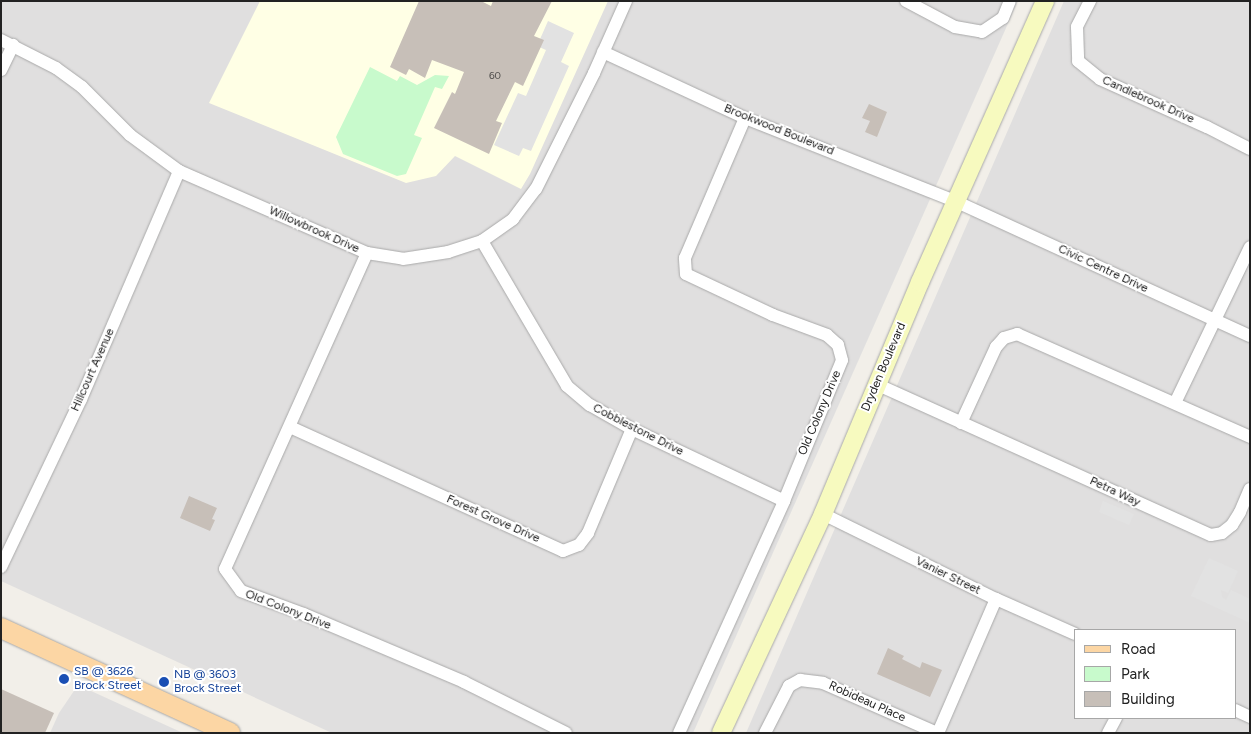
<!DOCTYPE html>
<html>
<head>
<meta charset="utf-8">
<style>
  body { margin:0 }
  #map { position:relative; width:1251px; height:734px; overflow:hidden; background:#f2efe9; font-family:Figtree,sans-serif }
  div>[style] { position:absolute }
  .residential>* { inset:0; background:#e0dfdf }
  .education>* { inset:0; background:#ffffe5 }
  .park>* { inset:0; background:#c8facc }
  .parking>* { inset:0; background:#e2e2e2 }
  .building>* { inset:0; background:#c7bfb8 }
  .roads { filter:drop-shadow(0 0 1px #a9a9a9) drop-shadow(0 0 1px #a9a9a9) }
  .street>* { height:12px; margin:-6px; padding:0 6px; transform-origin:6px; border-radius:6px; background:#fff }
  .secondary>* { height:18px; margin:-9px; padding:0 9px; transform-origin:9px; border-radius:9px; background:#f7fabf }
  .primary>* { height:20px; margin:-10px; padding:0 10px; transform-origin:10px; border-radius:10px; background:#fcd6a4 }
  .dots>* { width:14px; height:14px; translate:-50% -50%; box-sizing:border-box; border:2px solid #fff; border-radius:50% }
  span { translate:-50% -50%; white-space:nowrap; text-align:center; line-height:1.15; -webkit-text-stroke:4px #fff; paint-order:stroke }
  .number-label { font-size:10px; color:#4b4948 }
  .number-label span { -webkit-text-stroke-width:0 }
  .street-label { font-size:12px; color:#222 }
  .transit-label { font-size:12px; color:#164399 }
  .left { translate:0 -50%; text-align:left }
  .frame { position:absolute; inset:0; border:2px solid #222; pointer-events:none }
  .legend { position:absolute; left:1074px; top:629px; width:162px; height:90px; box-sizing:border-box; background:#fff; border:1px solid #a7a7a7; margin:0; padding:6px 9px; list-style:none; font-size:15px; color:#222 }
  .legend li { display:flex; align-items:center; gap:10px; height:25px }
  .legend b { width:25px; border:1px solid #a7a7a7 }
</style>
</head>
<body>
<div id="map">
  <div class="residential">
    <i style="clip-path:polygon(1px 1px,1018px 1px,693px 733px,332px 733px,1px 581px)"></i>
    <i style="clip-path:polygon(evenodd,1064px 1px,1250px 1px,1250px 733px,746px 733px,1064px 1px,1075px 630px,1235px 630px,1235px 718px,1075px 718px,1075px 630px)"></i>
    <i style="clip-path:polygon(78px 685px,183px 733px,50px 733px,59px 713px)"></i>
  </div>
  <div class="education">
    <i style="clip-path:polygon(260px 1px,608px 1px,530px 174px,521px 189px,455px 156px,436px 176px,406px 183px,209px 103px)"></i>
  </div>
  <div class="park">
    <i style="clip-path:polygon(370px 67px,397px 81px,400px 76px,417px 85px,435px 75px,449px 76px,442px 89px,435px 87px,414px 135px,422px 138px,406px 174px,397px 176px,343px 154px,336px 137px)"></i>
  </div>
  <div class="parking">
    <i style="clip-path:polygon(548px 21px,574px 33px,561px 62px,569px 66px,531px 151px,523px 148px,519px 156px,494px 145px,518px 93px,526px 96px,546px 50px,537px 46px)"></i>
    <i style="clip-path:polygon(1103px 501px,1134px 514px,1129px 525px,1099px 512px)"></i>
    <i style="clip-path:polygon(1209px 558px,1238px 571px,1228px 593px,1221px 590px,1222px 597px,1226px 600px,1231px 590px,1250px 599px,1250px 623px,1191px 596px)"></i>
  </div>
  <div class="building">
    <i style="clip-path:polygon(419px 1px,481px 1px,491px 6px,493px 1px,552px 1px,534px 36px,544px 40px,523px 86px,515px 82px,496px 121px,502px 123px,489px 154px,434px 128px,452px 92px,455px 94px,464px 72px,432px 60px,425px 78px,409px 69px,406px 75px,390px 67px)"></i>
    <i style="clip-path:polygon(869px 104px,887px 112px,877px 137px,865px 132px,870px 121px,862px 118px)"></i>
    <i style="clip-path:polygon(189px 496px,217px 508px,212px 519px,215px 520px,210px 531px,180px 518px)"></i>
    <i style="clip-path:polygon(888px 648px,904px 656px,902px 659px,920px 668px,922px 662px,942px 670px,930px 697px,877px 674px)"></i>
    <i style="clip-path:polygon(1px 689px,54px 713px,45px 733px,1px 733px)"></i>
  </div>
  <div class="roads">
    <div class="street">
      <i style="left:906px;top:1px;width:55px;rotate:28deg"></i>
      <i style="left:955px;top:27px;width:27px;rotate:10deg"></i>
      <i style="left:982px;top:32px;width:25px;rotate:-34deg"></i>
      <i style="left:1003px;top:18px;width:18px;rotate:-68deg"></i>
      <i style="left:1090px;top:1px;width:29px;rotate:117deg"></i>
      <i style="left:1077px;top:27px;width:34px;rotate:88deg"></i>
      <i style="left:1078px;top:61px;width:28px;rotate:39deg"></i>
      <i style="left:1100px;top:79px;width:117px;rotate:24.2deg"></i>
      <i style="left:1207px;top:127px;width:48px;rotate:27.1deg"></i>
      <i style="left:1px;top:40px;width:62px;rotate:27deg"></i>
      <i style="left:56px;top:68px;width:32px;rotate:36deg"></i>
      <i style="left:82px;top:87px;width:68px;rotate:45deg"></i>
      <i style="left:130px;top:135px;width:61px;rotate:36.3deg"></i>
      <i style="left:179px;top:171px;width:205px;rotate:23.6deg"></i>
      <i style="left:367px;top:253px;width:36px;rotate:9deg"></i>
      <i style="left:403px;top:259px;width:46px;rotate:-8.8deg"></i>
      <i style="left:448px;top:252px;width:36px;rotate:-18deg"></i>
      <i style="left:482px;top:241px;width:38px;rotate:-35deg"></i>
      <i style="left:513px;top:219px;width:38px;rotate:-53deg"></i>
      <i style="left:536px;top:189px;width:130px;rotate:-63.4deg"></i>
      <i style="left:594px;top:73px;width:79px;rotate:-66deg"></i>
      <i style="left:603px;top:52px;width:157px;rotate:24.9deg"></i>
      <i style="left:745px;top:118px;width:228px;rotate:21.6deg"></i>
      <i style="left:957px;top:202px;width:322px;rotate:24.6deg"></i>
      <i style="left:1px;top:70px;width:28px;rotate:-64deg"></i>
      <i style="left:482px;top:241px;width:168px;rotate:59.6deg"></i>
      <i style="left:567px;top:386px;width:30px;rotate:40deg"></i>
      <i style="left:590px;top:405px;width:48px;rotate:29.7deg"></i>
      <i style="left:632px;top:429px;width:168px;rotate:25.3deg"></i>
      <i style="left:367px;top:253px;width:346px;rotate:114.2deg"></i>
      <i style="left:225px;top:569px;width:27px;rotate:54deg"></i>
      <i style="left:241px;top:591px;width:67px;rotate:20.1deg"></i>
      <i style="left:304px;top:614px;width:174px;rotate:23deg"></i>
      <i style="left:464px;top:682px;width:114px;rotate:26.6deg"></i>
      <i style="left:876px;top:384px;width:367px;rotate:24.3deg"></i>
      <i style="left:1211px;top:535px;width:11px;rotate:-10deg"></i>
      <i style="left:1222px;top:533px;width:13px;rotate:-39deg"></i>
      <i style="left:1232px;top:525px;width:15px;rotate:-58deg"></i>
      <i style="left:1240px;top:512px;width:25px;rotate:-67deg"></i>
      <i style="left:1175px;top:403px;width:173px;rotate:-64.3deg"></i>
      <i style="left:961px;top:423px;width:84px;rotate:-65.3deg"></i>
      <i style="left:996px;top:347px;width:12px;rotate:-48deg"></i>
      <i style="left:1004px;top:338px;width:14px;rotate:-17deg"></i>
      <i style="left:1017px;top:334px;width:255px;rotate:23.8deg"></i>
      <i style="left:290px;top:427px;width:300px;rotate:24.4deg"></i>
      <i style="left:563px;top:551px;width:17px;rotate:-21deg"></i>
      <i style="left:579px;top:545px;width:15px;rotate:-53deg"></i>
      <i style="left:588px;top:533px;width:113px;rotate:-67.1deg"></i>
      <i style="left:823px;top:514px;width:193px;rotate:26.2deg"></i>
      <i style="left:996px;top:599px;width:86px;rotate:23.9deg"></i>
      <i style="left:1px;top:567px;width:186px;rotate:-64.5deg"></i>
      <i style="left:81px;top:399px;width:248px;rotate:-66.7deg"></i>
      <i style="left:1235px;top:710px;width:17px;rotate:25deg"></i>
      <i style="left:679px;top:733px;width:255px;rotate:-65.6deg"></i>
      <i style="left:784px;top:501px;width:152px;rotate:-67.6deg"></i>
      <i style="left:842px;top:360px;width:16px;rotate:-105deg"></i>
      <i style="left:838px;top:345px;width:15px;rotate:-138deg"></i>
      <i style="left:827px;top:335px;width:58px;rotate:-159.7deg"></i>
      <i style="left:773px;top:315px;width:96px;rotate:-154.8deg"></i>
      <i style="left:686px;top:274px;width:16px;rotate:-94deg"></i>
      <i style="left:685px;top:258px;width:152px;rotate:-66.8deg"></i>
      <i style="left:765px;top:733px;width:53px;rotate:-62.9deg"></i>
      <i style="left:789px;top:686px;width:13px;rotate:-29deg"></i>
      <i style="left:800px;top:680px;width:23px;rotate:7deg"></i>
      <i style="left:823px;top:683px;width:124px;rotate:23.7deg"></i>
      <i style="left:938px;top:733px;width:146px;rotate:-66.6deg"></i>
      <i style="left:1108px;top:733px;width:17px;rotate:-62deg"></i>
    </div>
    <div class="secondary">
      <i style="left:721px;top:733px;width:242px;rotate:-65deg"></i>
      <i style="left:823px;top:514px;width:251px;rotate:-67.3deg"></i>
      <i style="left:920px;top:282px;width:308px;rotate:-66deg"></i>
    </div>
    <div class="primary">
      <i style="left:1px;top:628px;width:252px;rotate:24.6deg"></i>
    </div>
  </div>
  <div class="dots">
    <i style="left:64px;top:679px;background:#1a4fb4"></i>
    <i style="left:164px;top:682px;background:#1a4fb4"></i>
  </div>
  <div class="number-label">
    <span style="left:495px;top:76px">60</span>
  </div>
  <div class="street-label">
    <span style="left:1148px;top:100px;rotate:24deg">Candlebrook Drive</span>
    <span style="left:779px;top:130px;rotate:22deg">Brookwood Boulevard</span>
    <span style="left:314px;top:230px;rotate:24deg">Willowbrook Drive</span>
    <span style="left:1103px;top:269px;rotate:25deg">Civic Centre Drive</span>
    <span style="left:884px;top:367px;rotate:-67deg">Dryden Boulevard</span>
    <span style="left:93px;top:370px;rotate:-66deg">Hillcourt Avenue</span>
    <span style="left:820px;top:413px;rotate:-67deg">Old Colony Drive</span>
    <span style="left:638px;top:430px;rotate:27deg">Cobblestone Drive</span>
    <span style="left:1115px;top:492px;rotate:25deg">Petra Way</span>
    <span style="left:493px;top:519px;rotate:24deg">Forest Grove Drive</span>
    <span style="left:948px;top:576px;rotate:26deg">Vanier Street</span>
    <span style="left:288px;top:610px;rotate:21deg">Old Colony Drive</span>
    <span style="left:867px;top:702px;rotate:24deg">Robideau Place</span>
  </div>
  <div class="transit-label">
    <span class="left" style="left:74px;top:679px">SB @ 3626<br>Brock Street</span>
    <span class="left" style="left:174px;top:682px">NB @ 3603<br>Brock Street</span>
  </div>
  <div class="frame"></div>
  <ul class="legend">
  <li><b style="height:6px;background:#fcd6a4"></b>Road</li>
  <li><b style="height:14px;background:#c8facc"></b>Park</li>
  <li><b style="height:14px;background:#c7bfb8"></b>Building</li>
  </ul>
</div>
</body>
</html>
